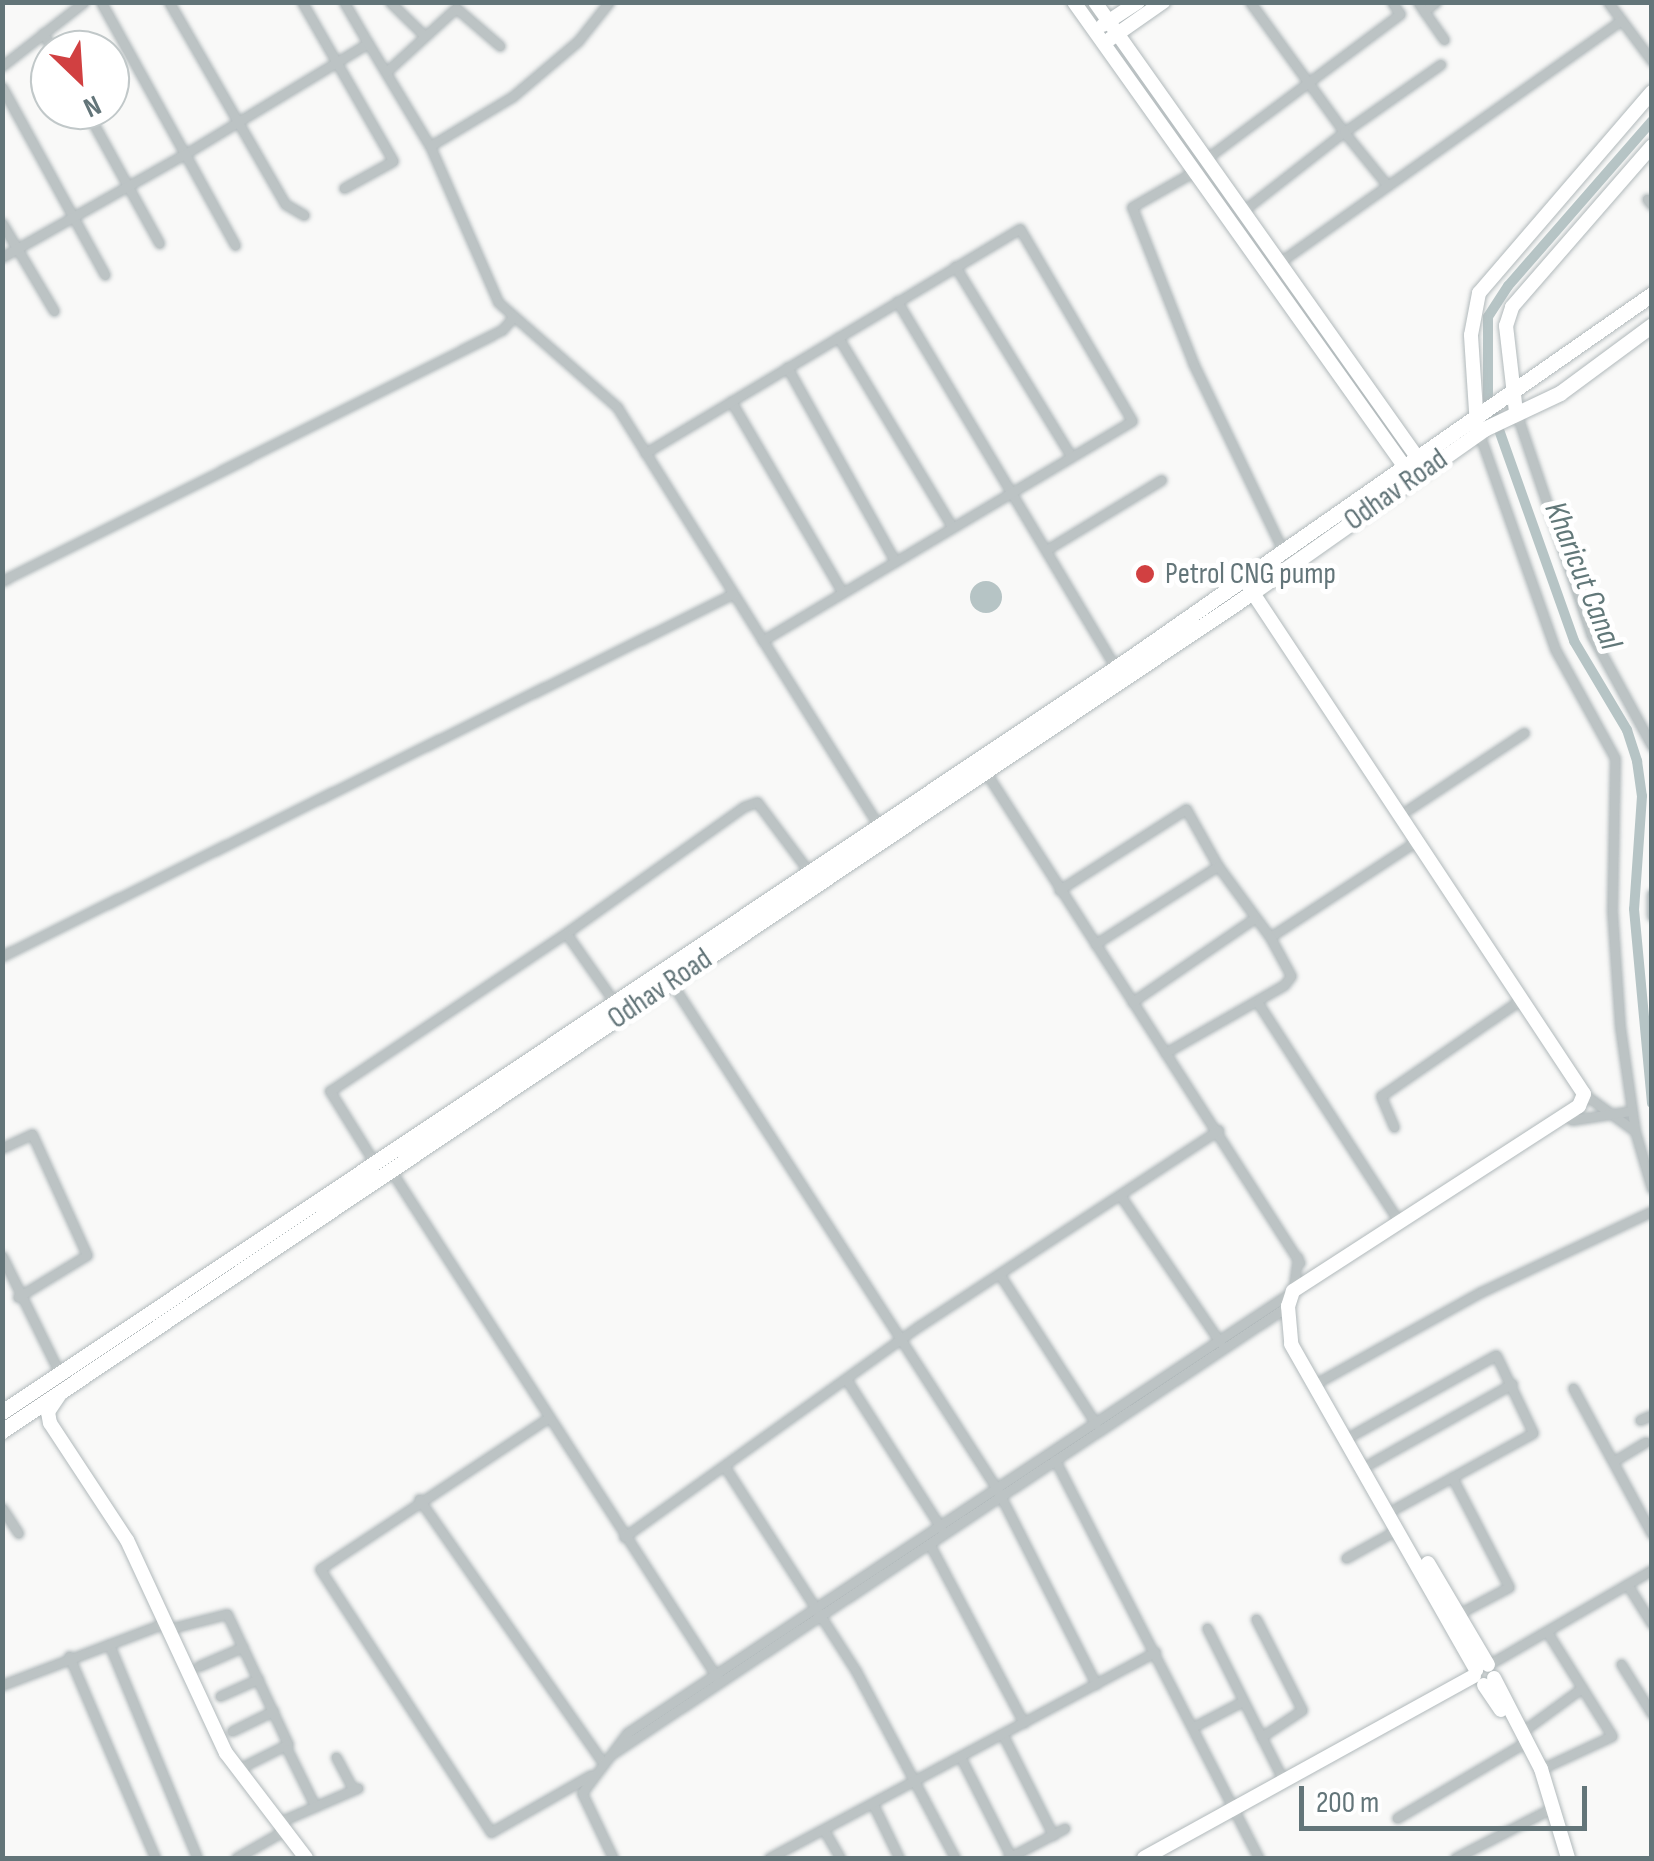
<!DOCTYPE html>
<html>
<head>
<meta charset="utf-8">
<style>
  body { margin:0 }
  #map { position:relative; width:1654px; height:1861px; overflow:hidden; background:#f9f9f8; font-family:"Sofia Sans Condensed",sans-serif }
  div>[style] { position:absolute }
  .water>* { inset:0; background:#b6c4c5 }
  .round { border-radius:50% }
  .canal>* { height:10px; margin:-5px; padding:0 5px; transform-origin:5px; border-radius:5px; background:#b6c4c5 }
  .roads { filter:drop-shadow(0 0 2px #b1b9bb) drop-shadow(0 0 2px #b1b9bb) }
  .street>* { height:9px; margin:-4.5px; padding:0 4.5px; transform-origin:4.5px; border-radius:4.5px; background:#bcc3c4 }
  .secondary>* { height:14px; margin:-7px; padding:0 7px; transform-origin:7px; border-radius:7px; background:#fff }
  .primary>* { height:15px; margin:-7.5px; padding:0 7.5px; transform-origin:7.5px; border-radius:7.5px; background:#fff }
  .dots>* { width:28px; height:28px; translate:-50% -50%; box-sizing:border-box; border:5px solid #fff; border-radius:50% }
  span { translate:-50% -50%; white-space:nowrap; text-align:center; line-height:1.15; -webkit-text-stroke:10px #fff; paint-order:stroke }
  .street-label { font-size:30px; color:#637579 }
  .poi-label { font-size:30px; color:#637579 }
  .left { translate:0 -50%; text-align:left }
  .water-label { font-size:32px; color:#627879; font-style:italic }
  .frame { position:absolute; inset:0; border:5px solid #637579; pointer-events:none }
  .north { position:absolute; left:30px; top:30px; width:100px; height:100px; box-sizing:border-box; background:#fff; border:2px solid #c1c8c9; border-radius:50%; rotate:155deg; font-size:28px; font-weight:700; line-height:40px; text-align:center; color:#637579 }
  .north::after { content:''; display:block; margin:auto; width:35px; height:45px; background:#d14041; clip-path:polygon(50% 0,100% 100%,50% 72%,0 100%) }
  .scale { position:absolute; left:1299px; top:1786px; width:288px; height:45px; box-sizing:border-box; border:5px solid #637579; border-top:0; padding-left:12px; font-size:30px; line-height:35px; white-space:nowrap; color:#637579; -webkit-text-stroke:8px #fff; paint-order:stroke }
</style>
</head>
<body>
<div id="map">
  <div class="water">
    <i class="round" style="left:970px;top:581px;width:32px;height:32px"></i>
  </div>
  <div class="canal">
    <i style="left:1652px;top:121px;width:219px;rotate:131.1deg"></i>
    <i style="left:1508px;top:286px;width:37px;rotate:123deg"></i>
    <i style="left:1488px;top:317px;width:82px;rotate:90deg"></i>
    <i style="left:1488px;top:399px;width:257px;rotate:70.4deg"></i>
    <i style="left:1574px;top:641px;width:104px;rotate:59.2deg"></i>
    <i style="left:1627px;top:730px;width:33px;rotate:72deg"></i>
    <i style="left:1637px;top:761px;width:35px;rotate:82deg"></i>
    <i style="left:1642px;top:796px;width:113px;rotate:94deg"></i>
    <i style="left:1634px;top:909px;width:195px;rotate:84.7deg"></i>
  </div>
  <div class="roads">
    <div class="street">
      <i style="left:101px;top:2px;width:174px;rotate:61.1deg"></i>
      <i style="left:185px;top:154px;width:214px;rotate:-31.2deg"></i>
      <i style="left:368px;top:43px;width:120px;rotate:59deg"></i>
      <i style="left:430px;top:146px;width:170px;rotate:66.4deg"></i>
      <i style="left:498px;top:302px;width:159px;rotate:41.4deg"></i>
      <i style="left:617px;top:407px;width:495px;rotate:58deg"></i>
      <i style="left:169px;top:2px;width:233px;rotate:60.1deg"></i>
      <i style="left:285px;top:204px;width:22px;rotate:30deg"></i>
      <i style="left:302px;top:2px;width:183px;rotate:60.2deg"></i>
      <i style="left:393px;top:161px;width:56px;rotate:151.1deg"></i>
      <i style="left:344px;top:2px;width:48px;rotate:59.7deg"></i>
      <i style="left:390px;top:2px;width:49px;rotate:44.2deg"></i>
      <i style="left:1250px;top:2px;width:160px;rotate:54.1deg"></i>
      <i style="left:1344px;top:132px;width:118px;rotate:-35deg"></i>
      <i style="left:1418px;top:2px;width:11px;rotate:56deg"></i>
      <i style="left:1424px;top:11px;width:15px;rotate:-37deg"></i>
      <i style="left:1608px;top:2px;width:74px;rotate:53.3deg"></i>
      <i style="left:1424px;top:11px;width:35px;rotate:55deg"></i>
      <i style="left:43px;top:33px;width:20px;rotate:60deg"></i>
      <i style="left:2px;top:66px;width:104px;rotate:-38deg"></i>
      <i style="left:386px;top:72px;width:95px;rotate:-42.4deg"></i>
      <i style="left:456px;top:8px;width:58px;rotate:40.8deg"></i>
      <i style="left:2px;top:87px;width:214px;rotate:61.3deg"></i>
      <i style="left:86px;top:110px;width:152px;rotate:61.2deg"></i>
      <i style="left:430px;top:146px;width:96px;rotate:-30.9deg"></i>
      <i style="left:512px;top:97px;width:87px;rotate:-40.3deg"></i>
      <i style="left:578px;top:41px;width:50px;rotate:-51.5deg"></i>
      <i style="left:1207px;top:158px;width:241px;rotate:-36.7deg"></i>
      <i style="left:1400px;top:14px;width:14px;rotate:-124deg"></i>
      <i style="left:1195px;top:171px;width:73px;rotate:150.3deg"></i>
      <i style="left:1132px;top:207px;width:168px;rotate:68.6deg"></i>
      <i style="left:1193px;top:363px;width:208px;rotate:64.4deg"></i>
      <i style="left:1647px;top:199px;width:8px;rotate:50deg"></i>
      <i style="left:1244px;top:210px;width:127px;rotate:-38deg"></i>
      <i style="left:1344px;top:132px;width:68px;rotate:50.9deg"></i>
      <i style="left:2px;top:223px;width:102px;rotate:59.4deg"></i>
      <i style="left:2px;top:257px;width:210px;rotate:-29.4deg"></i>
      <i style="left:185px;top:154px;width:104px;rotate:61.2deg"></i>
      <i style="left:1277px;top:264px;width:422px;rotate:-35.3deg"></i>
      <i style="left:955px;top:266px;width:223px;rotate:58.6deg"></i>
      <i style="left:897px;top:301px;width:427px;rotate:59.2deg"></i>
      <i style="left:838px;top:337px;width:222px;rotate:59deg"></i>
      <i style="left:787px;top:367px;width:222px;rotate:60.9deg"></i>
      <i style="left:731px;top:401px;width:221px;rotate:59.8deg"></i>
      <i style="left:1516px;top:412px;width:234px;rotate:71.3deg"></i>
      <i style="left:1591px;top:634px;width:128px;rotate:61.4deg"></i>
      <i style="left:1479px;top:433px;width:229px;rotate:70.6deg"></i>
      <i style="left:1555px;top:649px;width:124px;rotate:61.2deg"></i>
      <i style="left:1615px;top:758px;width:152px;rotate:91.1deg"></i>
      <i style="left:1612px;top:910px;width:117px;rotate:86.1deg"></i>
      <i style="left:1620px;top:1027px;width:105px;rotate:81.8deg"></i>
      <i style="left:1635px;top:1131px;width:60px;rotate:73.7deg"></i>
      <i style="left:645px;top:453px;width:437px;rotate:-30.9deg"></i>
      <i style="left:1020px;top:229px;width:222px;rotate:59.7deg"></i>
      <i style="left:1132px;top:421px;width:430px;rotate:149.3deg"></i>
      <i style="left:1046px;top:550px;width:135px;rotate:-31.3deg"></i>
      <i style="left:2px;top:581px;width:559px;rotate:-26.66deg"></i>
      <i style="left:502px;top:330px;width:18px;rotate:-49deg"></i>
      <i style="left:985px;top:771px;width:584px;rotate:57.37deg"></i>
      <i style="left:1409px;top:809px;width:138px;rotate:-33.5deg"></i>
      <i style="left:1059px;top:890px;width:151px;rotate:-32.5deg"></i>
      <i style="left:1186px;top:809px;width:65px;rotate:60.7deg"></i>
      <i style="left:1652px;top:894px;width:22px;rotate:90deg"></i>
      <i style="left:1270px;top:937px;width:177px;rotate:-33.2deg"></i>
      <i style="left:1095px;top:944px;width:146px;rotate:-32.4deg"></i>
      <i style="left:1218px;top:866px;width:88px;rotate:53.8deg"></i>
      <i style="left:1270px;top:937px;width:44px;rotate:61.7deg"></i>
      <i style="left:1291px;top:976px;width:11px;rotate:128deg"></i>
      <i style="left:1284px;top:985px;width:137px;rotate:150.3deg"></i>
      <i style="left:2px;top:956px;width:816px;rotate:-26.35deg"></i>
      <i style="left:671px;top:982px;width:603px;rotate:57.26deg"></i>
      <i style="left:997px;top:1489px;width:219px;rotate:63.1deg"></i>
      <i style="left:1132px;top:1002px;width:147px;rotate:-34.4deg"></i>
      <i style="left:615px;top:1003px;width:85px;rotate:-125deg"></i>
      <i style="left:566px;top:933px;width:217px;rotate:-35.4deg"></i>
      <i style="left:743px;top:807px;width:15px;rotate:-20deg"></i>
      <i style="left:757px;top:802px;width:89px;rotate:53.3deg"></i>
      <i style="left:1258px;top:1003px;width:260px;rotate:57.2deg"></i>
      <i style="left:1584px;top:1094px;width:63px;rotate:36deg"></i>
      <i style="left:1568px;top:1113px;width:8px;rotate:60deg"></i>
      <i style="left:1572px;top:1120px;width:60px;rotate:-8.7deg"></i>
      <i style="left:1394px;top:1127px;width:34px;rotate:-113deg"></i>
      <i style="left:1381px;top:1096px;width:173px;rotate:-34.6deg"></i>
      <i style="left:2px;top:1148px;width:33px;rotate:-25deg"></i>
      <i style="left:32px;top:1134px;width:133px;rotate:65.6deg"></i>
      <i style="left:87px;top:1255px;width:81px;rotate:148.7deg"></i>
      <i style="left:374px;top:1162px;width:84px;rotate:-121.8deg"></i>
      <i style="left:330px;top:1091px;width:284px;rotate:-33.8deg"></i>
      <i style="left:390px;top:1169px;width:606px;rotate:57.25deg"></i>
      <i style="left:1120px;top:1195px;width:178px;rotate:55.8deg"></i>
      <i style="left:2px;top:1256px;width:129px;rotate:63.8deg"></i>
      <i style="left:1000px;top:1275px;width:177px;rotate:57.2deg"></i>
      <i style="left:1322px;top:1380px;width:182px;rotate:-29deg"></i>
      <i style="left:1481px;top:1292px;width:189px;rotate:-25.3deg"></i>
      <i style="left:848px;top:1382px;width:173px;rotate:57.5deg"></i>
      <i style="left:1573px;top:1388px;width:166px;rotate:61.6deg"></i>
      <i style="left:548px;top:1418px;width:273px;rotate:146.5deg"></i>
      <i style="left:320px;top:1569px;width:314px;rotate:57deg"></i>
      <i style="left:491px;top:1832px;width:115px;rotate:-29.7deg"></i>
      <i style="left:1640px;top:1420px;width:13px;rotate:-23deg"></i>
      <i style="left:1354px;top:1434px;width:162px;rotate:-29.1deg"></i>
      <i style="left:1496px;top:1355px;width:86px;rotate:64.6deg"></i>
      <i style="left:1533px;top:1433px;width:156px;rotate:151.3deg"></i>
      <i style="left:1055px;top:1460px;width:447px;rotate:62.9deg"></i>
      <i style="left:1614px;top:1461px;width:37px;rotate:-31deg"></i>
      <i style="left:1371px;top:1463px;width:162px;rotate:-29.3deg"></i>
      <i style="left:725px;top:1467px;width:242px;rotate:57.3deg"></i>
      <i style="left:856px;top:1671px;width:212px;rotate:62.1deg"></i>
      <i style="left:1452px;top:1477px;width:124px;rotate:62.6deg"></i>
      <i style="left:1509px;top:1587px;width:58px;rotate:152.1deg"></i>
      <i style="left:419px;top:1499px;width:318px;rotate:55.1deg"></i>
      <i style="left:2px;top:1508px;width:30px;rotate:57deg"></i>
      <i style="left:624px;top:1537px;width:363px;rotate:-35.6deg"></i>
      <i style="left:919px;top:1326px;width:358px;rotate:-33.2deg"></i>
      <i style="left:930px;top:1545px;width:201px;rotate:62.2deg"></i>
      <i style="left:1346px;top:1558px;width:60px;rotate:-29.1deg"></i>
      <i style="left:1627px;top:1584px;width:47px;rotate:58deg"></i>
      <i style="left:1256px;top:1619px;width:102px;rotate:63.2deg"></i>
      <i style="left:1302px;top:1710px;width:49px;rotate:146.6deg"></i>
      <i style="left:1207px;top:1628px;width:172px;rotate:63.4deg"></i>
      <i style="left:168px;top:1629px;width:61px;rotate:-14.3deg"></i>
      <i style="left:227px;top:1614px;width:144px;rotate:64.9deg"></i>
      <i style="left:288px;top:1744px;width:56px;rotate:153.4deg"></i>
      <i style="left:109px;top:1644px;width:231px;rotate:67.6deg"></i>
      <i style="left:69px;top:1656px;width:220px;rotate:66.9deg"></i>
      <i style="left:1621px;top:1664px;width:59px;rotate:58.2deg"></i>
      <i style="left:1488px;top:1665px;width:190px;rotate:-30.1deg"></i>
      <i style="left:199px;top:1666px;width:48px;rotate:-23.4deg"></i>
      <i style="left:2px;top:1685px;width:166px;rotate:-20.8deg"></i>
      <i style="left:220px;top:1696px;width:42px;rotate:-24.1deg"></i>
      <i style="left:1193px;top:1727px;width:56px;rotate:-27.5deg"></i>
      <i style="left:232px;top:1731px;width:46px;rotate:-26deg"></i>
      <i style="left:1523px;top:1731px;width:73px;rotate:-36.1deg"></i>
      <i style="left:1003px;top:1735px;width:112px;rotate:63.4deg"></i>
      <i style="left:287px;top:1749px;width:64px;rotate:63.8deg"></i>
      <i style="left:612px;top:1754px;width:811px;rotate:-33.53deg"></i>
      <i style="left:336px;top:1757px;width:36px;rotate:62deg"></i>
      <i style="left:961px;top:1758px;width:111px;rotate:63.2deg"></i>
      <i style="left:1541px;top:1769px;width:78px;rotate:-24.9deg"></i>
      <i style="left:1612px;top:1736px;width:121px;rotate:-121.9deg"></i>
      <i style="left:873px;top:1804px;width:60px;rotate:64.3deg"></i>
      <i style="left:1397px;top:1818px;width:144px;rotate:-30.5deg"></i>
      <i style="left:279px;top:1822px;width:86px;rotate:-23.3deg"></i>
      <i style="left:824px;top:1830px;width:32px;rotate:60deg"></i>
      <i style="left:236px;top:1858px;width:56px;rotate:-29.7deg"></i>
      <i style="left:613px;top:1858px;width:72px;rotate:-115.5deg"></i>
      <i style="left:582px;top:1793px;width:75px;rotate:-53.1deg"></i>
      <i style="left:627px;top:1733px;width:799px;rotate:-33.57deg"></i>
      <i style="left:1293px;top:1291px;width:34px;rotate:-82deg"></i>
      <i style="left:769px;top:1858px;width:438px;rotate:-28.1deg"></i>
      <i style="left:1008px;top:1858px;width:64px;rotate:-27.8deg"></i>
      <i style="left:1455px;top:1858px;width:102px;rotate:-27.3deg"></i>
    </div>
    <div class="secondary">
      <i style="left:1074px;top:2px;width:578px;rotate:54.58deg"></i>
      <i style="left:1095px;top:2px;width:570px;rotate:54.72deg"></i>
      <i style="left:1103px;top:25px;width:42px;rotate:-33.3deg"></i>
      <i style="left:1110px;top:39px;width:65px;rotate:-34.9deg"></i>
      <i style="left:1516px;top:412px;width:87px;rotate:-96.6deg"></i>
      <i style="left:1506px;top:326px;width:20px;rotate:-72deg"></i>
      <i style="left:1512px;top:307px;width:213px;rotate:-49deg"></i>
      <i style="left:1477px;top:426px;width:91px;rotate:-93.8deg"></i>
      <i style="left:1471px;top:335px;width:43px;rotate:-79.2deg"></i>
      <i style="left:1479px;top:293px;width:265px;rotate:-49.3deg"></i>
      <i style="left:1247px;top:584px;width:611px;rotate:56.54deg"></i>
      <i style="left:1584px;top:1094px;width:13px;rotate:113deg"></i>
      <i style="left:1579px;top:1106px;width:341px;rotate:147.1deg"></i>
      <i style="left:1293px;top:1291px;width:16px;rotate:108deg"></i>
      <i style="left:1288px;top:1306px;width:38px;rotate:85deg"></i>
      <i style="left:1291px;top:1344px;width:375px;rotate:60.4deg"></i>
      <i style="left:60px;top:1394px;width:22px;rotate:124deg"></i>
      <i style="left:48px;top:1412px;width:11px;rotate:80deg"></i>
      <i style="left:50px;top:1423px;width:140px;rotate:56.7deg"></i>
      <i style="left:127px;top:1540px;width:235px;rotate:65.1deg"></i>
      <i style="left:226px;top:1753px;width:132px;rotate:52.7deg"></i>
      <i style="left:1428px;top:1563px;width:118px;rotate:59.5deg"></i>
      <i style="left:1494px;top:1678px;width:102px;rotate:62.7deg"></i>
      <i style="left:1541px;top:1769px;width:93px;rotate:73.1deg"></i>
      <i style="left:1484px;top:1685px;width:30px;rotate:56deg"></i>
      <i style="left:1144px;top:1858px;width:377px;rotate:-28.9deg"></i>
    </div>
    <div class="primary">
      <i style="left:2px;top:1412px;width:1353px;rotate:-33.76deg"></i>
      <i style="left:1127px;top:660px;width:640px;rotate:-34.88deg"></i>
      <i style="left:2px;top:1431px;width:1506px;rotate:-33.85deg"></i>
      <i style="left:1253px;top:592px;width:283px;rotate:-35.2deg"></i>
      <i style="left:1484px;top:429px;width:84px;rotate:-25.3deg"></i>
      <i style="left:1560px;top:393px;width:114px;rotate:-36.5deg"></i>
    </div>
  </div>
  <div class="dots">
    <i style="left:1145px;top:574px;background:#d14041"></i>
  </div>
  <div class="street-label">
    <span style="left:1396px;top:490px;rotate:-35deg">Odhav Road</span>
    <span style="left:660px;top:989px;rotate:-34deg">Odhav Road</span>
  </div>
  <div class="poi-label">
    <span class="left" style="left:1165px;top:574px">Petrol CNG pump</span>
  </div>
  <div class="water-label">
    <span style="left:1582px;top:576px;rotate:68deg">Kharicut Canal</span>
  </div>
  <div class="frame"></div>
  <div class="north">N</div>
  <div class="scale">200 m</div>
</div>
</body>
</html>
